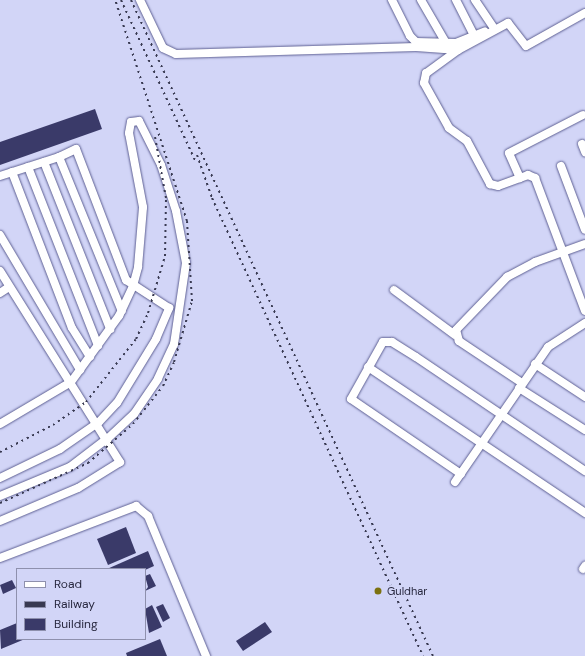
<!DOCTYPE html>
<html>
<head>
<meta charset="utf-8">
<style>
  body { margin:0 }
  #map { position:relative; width:585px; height:656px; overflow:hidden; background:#d2d5f7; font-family:"DM Sans",sans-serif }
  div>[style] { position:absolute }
  .building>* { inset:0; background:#3a3a69 }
  .roads { filter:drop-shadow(0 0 1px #5e6093) drop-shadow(0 0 1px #5e6093) }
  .minor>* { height:8px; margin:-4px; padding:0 4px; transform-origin:4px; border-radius:4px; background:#fff }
  .rail>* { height:2px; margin-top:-1px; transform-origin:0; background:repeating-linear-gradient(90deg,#393a52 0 2px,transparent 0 6px) }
  .dots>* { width:11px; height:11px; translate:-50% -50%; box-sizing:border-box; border:2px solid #d2d5f7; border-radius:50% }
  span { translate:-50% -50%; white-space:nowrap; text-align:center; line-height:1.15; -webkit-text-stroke:4px #d2d5f7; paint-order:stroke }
  .poi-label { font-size:11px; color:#28283f }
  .left { translate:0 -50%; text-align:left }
  .legend { position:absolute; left:16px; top:568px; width:130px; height:72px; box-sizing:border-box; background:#d2d5f7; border:1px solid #8e90ad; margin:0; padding:5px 7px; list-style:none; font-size:12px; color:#28283f }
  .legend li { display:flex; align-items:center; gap:8px; height:20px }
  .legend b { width:20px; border:1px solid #8e90ad }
</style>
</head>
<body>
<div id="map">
  <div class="building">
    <i style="clip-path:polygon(95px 109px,102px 129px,0 165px,0 142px)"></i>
    <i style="clip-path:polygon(126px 527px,136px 553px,108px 565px,97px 539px)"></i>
    <i style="clip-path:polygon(148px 551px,154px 566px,145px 570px,107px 569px)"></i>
    <i style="clip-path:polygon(150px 574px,156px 586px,145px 591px,148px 587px,145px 576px)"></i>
    <i style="clip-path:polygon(12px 580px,16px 588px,3px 594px,0 585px)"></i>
    <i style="clip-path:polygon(163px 604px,170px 618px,163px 622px,156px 607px)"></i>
    <i style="clip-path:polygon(152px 605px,162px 627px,149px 633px,145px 609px)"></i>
    <i style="clip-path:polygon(265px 622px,272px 632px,243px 651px,236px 641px)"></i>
    <i style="clip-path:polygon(17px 623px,17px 639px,25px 639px,1px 649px,0 630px)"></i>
    <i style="clip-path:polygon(160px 639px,167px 656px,127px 656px,126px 653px)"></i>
  </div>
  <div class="roads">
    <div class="minor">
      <i style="left:140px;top:0;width:53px;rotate:64.4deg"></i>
      <i style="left:163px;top:48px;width:14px;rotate:25deg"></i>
      <i style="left:176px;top:54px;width:240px;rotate:-1.7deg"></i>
      <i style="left:416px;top:47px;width:42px;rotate:4.1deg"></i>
      <i style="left:458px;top:50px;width:57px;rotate:-28.4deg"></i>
      <i style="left:508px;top:23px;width:29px;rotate:52deg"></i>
      <i style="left:526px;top:46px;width:68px;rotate:-29.2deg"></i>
      <i style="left:392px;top:0;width:40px;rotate:63.4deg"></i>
      <i style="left:410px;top:36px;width:8px;rotate:45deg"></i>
      <i style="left:416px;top:42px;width:40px;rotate:1.4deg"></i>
      <i style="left:456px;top:43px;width:31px;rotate:-22deg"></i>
      <i style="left:421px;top:0;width:50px;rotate:59.8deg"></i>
      <i style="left:456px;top:0;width:38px;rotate:63deg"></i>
      <i style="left:475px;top:0;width:34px;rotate:56deg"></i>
      <i style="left:458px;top:50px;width:39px;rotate:144deg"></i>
      <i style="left:426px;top:73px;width:10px;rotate:101deg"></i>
      <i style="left:424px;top:83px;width:51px;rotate:60.9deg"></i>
      <i style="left:449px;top:128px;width:22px;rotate:36deg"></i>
      <i style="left:467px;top:141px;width:49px;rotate:61.9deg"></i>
      <i style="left:490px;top:184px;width:8px;rotate:14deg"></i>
      <i style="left:498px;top:186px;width:32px;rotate:-20deg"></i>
      <i style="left:528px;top:175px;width:8px;rotate:23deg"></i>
      <i style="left:535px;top:178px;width:142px;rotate:69.4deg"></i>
      <i style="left:582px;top:144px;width:9px;rotate:69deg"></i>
      <i style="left:44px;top:162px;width:180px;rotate:68.4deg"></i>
      <i style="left:561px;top:166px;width:68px;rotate:69.4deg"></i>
      <i style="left:28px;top:167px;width:192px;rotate:68.6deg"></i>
      <i style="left:12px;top:172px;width:167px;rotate:69deg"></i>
      <i style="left:72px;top:328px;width:34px;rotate:58deg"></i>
      <i style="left:0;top:176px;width:62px;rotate:-17.9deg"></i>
      <i style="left:520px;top:178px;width:27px;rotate:-114deg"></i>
      <i style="left:509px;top:153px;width:83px;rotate:-27.2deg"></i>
      <i style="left:0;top:235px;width:157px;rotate:59.3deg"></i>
      <i style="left:0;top:271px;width:226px;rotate:57.9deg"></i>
      <i style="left:120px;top:462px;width:49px;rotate:148.2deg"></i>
      <i style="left:78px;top:488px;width:85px;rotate:157.1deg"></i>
      <i style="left:394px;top:290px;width:76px;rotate:36.4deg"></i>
      <i style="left:0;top:293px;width:11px;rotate:-34deg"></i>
      <i style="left:535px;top:364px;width:60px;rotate:33.4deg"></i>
      <i style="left:368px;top:367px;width:262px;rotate:33.9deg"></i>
      <i style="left:522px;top:383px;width:76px;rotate:-146.3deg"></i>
      <i style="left:459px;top:341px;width:11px;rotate:-105deg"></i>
      <i style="left:456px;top:330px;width:74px;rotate:-46.1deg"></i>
      <i style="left:507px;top:277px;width:32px;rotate:-28deg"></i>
      <i style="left:535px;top:262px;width:53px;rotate:-19.8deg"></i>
      <i style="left:519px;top:388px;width:78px;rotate:32.5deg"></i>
      <i style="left:0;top:424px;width:82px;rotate:-30.6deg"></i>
      <i style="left:71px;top:382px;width:82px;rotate:-54deg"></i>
      <i style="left:119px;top:316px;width:33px;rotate:-65deg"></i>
      <i style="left:133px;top:286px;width:20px;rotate:-75deg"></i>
      <i style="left:138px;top:267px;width:60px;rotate:-85.2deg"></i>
      <i style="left:143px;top:207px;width:75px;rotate:-100.7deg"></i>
      <i style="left:129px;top:133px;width:11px;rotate:-80deg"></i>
      <i style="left:131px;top:122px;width:8px;rotate:-7deg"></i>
      <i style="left:139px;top:121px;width:49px;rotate:63.4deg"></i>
      <i style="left:161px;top:165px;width:48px;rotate:71.9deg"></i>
      <i style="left:176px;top:211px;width:53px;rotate:79.1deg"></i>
      <i style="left:186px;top:263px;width:82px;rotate:98.4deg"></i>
      <i style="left:174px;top:344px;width:38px;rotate:115deg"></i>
      <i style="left:158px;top:379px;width:42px;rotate:124.4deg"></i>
      <i style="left:134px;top:414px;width:35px;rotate:137deg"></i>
      <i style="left:108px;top:438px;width:48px;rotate:142.7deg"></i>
      <i style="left:70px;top:467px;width:76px;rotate:157.5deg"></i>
      <i style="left:461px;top:474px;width:133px;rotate:-145.7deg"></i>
      <i style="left:351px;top:399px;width:65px;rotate:-60.7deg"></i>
      <i style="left:383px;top:342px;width:9px"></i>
      <i style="left:392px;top:342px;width:28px;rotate:32deg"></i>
      <i style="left:416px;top:357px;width:204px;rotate:34deg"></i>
      <i style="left:0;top:478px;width:67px;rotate:-25.8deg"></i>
      <i style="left:60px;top:449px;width:47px;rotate:-34.7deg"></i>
      <i style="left:99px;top:422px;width:26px;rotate:-47deg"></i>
      <i style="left:117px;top:403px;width:75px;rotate:-58.6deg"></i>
      <i style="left:156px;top:339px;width:34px;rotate:-67deg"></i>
      <i style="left:169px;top:308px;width:51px;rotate:-146.9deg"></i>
      <i style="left:126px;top:280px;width:140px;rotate:-110.9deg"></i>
      <i style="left:76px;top:149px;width:19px;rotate:155deg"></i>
      <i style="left:59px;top:157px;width:166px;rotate:67.8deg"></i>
      <i style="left:455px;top:482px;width:164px;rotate:-55.4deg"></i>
      <i style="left:548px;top:347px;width:44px;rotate:-33deg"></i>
      <i style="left:0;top:558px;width:146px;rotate:-20.9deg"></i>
      <i style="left:136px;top:506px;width:16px;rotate:40deg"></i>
      <i style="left:148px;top:516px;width:152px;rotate:67.5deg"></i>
      <i style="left:583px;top:569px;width:4px;rotate:-56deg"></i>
    </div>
  </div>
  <div class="rail">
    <i style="left:121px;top:0;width:179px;rotate:65.2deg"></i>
    <i style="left:131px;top:0;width:722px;rotate:65.28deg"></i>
    <i style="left:197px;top:155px;width:46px;rotate:70.8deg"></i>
    <i style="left:212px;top:198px;width:504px;rotate:65.26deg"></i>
    <i style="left:0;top:452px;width:59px;rotate:-27deg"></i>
    <i style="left:53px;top:425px;width:40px;rotate:-34.9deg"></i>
    <i style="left:86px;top:402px;width:80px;rotate:-51.6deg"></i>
    <i style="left:136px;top:339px;width:29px;rotate:-65deg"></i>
    <i style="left:148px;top:313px;width:59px;rotate:-73.4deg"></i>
    <i style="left:165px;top:256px;width:58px;rotate:-89deg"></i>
    <i style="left:166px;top:198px;width:62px;rotate:-100.2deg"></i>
    <i style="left:0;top:503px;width:97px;rotate:-24.4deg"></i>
    <i style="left:88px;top:463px;width:60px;rotate:-40.9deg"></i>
    <i style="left:133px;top:424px;width:48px;rotate:-51.7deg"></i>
    <i style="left:163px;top:386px;width:26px;rotate:-65deg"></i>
    <i style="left:174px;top:362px;width:64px;rotate:-73.6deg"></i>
    <i style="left:192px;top:301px;width:80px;rotate:-93.6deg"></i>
    <i style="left:187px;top:221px;width:232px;rotate:-108deg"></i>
  </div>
  <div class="dots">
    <i style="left:378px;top:591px;background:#7c7110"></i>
  </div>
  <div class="poi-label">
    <span class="left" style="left:387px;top:591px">Guldhar</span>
  </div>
  <ul class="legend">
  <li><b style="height:5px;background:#fff"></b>Road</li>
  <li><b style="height:5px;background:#393a52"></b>Railway</li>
  <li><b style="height:11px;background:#3a3a69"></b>Building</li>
  </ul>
</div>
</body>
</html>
